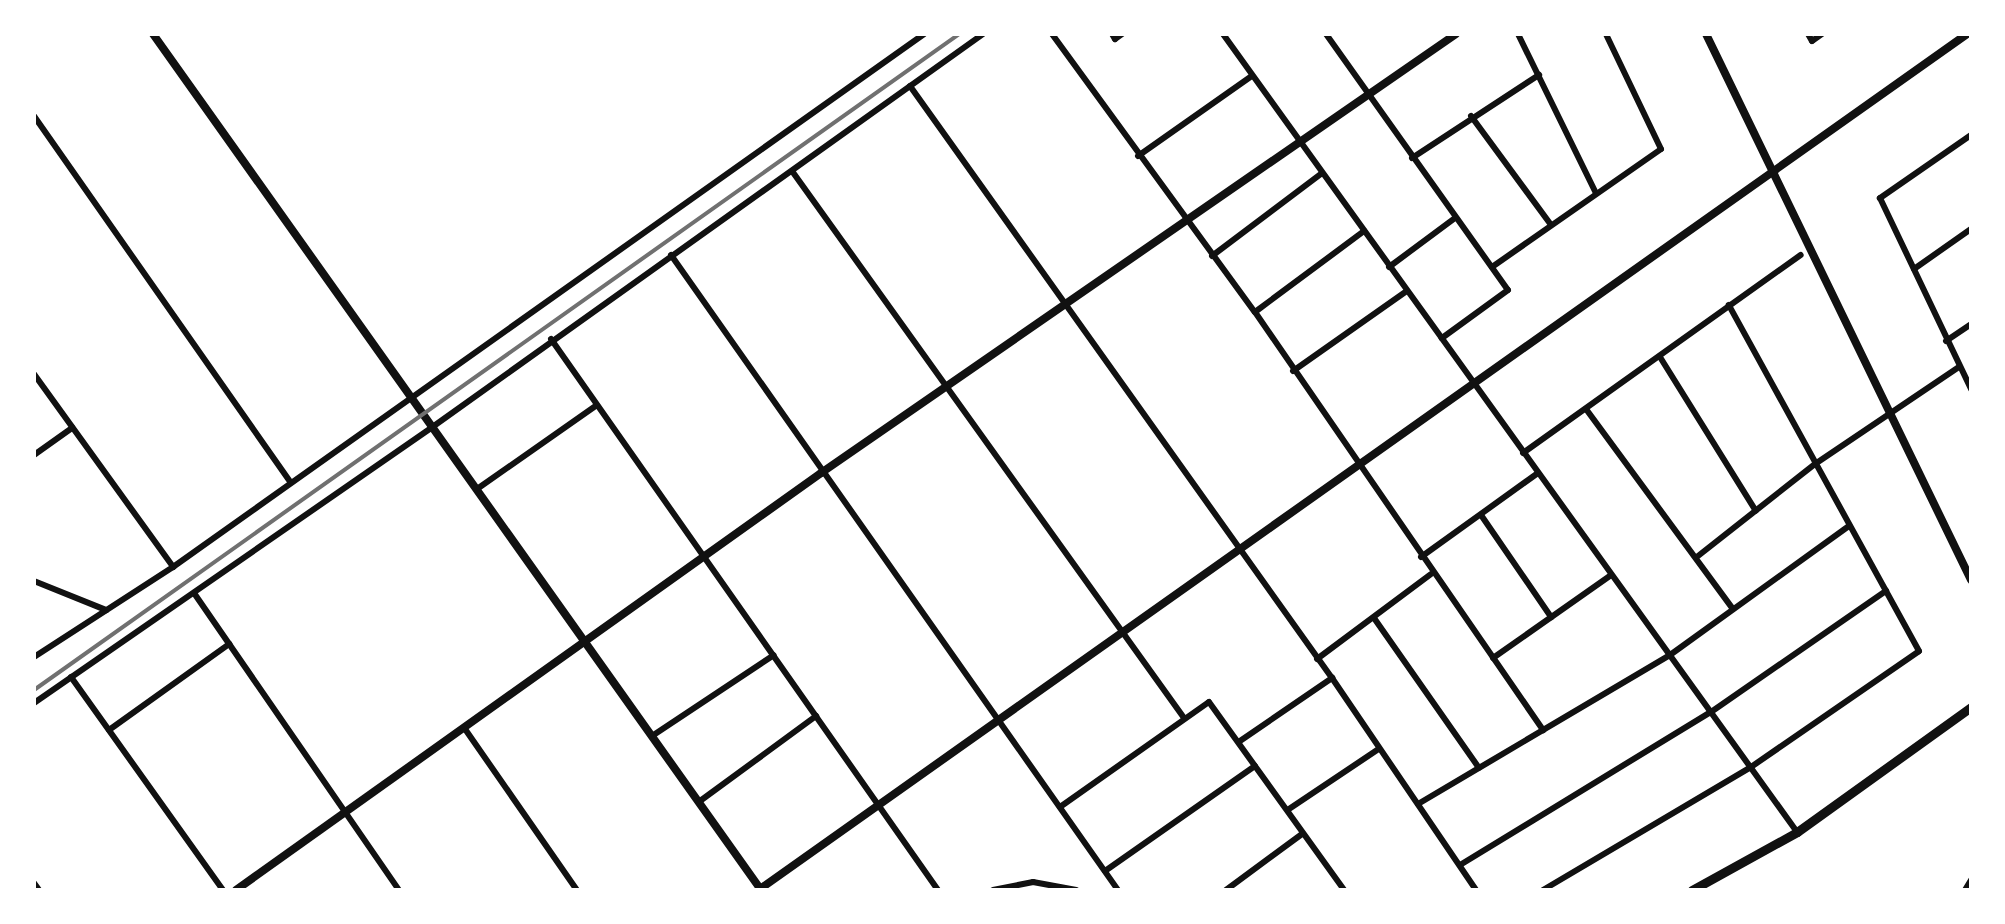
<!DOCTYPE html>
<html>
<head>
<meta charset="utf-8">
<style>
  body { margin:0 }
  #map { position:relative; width:2005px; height:924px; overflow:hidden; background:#fff; font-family:Lato,sans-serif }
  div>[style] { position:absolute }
  .minor>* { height:6px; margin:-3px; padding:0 3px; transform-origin:3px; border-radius:3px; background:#111 }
  .tertiary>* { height:8px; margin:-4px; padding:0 4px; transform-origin:4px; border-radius:4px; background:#111 }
  .secondary>* { height:9px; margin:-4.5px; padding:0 4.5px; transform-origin:4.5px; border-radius:4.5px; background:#111 }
  .rail>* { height:4px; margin:-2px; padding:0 2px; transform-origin:2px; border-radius:2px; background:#707070 }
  span { translate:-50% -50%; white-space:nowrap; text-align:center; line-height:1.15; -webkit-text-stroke:7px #fff; paint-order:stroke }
  .frame { position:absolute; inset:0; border:36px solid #fff; pointer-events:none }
</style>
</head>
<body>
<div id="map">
  <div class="minor">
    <i style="left:1052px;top:34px;width:344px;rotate:53.9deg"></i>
    <i style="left:1255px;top:312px;width:508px;rotate:55.43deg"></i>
    <i style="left:1112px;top:34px;width:6px;rotate:59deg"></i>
    <i style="left:1115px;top:39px;width:9px;rotate:-36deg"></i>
    <i style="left:1223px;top:34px;width:983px;rotate:54.27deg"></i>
    <i style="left:1326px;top:34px;width:314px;rotate:54.6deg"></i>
    <i style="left:1508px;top:290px;width:82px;rotate:144deg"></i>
    <i style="left:1518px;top:34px;width:177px;rotate:63.9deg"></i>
    <i style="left:1808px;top:34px;width:8px;rotate:60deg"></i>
    <i style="left:1812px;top:41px;width:12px;rotate:-35deg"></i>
    <i style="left:910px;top:86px;width:727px;rotate:54.52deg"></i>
    <i style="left:1332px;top:678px;width:256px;rotate:55.8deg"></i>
    <i style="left:34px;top:116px;width:446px;rotate:55deg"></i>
    <i style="left:1471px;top:116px;width:135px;rotate:53.7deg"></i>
    <i style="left:1971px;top:135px;width:111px;rotate:145.3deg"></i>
    <i style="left:1880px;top:198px;width:212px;rotate:64.5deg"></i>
    <i style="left:1138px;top:156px;width:139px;rotate:-35.1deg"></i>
    <i style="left:1412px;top:158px;width:152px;rotate:-33.2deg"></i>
    <i style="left:792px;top:171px;width:673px;rotate:54.37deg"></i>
    <i style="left:671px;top:255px;width:777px;rotate:54.86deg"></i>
    <i style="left:1212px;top:256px;width:136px;rotate:-37deg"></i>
    <i style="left:1389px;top:267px;width:82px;rotate:-36.6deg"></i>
    <i style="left:1492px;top:267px;width:206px;rotate:-34.9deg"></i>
    <i style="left:1661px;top:149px;width:127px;rotate:-115.6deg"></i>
    <i style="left:1914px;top:269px;width:70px;rotate:-35.1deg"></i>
    <i style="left:1255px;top:312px;width:136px;rotate:-36.6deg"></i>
    <i style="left:551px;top:339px;width:673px;rotate:54.92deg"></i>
    <i style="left:1946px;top:341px;width:30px;rotate:-34deg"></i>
    <i style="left:1660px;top:357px;width:181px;rotate:58.1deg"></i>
    <i style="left:1293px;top:371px;width:139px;rotate:-35.1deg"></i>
    <i style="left:34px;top:374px;width:238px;rotate:54.2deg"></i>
    <i style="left:1586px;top:409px;width:248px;rotate:53.7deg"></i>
    <i style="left:1523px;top:453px;width:341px;rotate:-35.5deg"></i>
    <i style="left:34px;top:455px;width:47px;rotate:-35.4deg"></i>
    <i style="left:477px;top:489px;width:146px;rotate:-35deg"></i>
    <i style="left:1481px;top:515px;width:124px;rotate:55.5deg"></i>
    <i style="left:1698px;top:556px;width:149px;rotate:-38.2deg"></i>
    <i style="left:1815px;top:464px;width:174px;rotate:-34deg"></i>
    <i style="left:1421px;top:557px;width:144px;rotate:-35.7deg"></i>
    <i style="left:34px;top:581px;width:78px;rotate:21.9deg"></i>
    <i style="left:194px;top:593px;width:361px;rotate:55.4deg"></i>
    <i style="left:1374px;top:618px;width:183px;rotate:55deg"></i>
    <i style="left:34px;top:657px;width:166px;rotate:-32.9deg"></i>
    <i style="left:173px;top:567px;width:921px;rotate:-35.36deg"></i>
    <i style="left:1493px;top:658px;width:144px;rotate:-35.1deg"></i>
    <i style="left:1317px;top:659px;width:142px;rotate:-36.7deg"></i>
    <i style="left:71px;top:677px;width:262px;rotate:54.5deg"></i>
    <i style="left:34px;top:703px;width:483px;rotate:-34.7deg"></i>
    <i style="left:431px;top:428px;width:678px;rotate:-35.52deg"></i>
    <i style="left:465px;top:729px;width:196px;rotate:55.2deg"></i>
    <i style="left:109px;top:730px;width:148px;rotate:-35.6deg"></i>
    <i style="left:652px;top:736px;width:146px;rotate:-33.6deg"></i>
    <i style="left:1240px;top:741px;width:112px;rotate:-34.4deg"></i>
    <i style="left:700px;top:801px;width:144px;rotate:-36.2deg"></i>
    <i style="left:1418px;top:804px;width:293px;rotate:-30.6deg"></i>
    <i style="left:1670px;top:655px;width:221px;rotate:-35.8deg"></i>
    <i style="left:1060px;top:807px;width:182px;rotate:-35.2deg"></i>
    <i style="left:1209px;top:702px;width:231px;rotate:54.3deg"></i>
    <i style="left:1289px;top:809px;width:106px;rotate:-33.8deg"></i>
    <i style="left:1460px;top:865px;width:294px;rotate:-31.4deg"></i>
    <i style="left:1711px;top:712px;width:213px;rotate:-34.7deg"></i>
    <i style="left:1105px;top:871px;width:183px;rotate:-35deg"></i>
    <i style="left:34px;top:883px;width:9px;rotate:54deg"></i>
    <i style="left:993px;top:890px;width:41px;rotate:-11.3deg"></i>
    <i style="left:1033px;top:882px;width:44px;rotate:10.5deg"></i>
    <i style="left:1226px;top:890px;width:94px;rotate:-36.4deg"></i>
    <i style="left:1543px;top:890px;width:242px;rotate:-30.6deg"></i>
    <i style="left:1751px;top:767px;width:204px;rotate:-34.6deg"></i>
    <i style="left:1919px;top:651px;width:395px;rotate:-118.8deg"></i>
    <i style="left:1965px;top:890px;width:12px;rotate:-59deg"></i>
  </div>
  <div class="tertiary">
    <i style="left:153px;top:34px;width:1050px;rotate:54.61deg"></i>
    <i style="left:1706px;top:34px;width:607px;rotate:64.11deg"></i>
    <i style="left:760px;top:889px;width:1479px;rotate:-35.31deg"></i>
    <i style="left:236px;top:890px;width:718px;rotate:-35.48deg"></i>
    <i style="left:821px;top:473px;width:772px;rotate:-34.66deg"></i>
  </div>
  <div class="secondary">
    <i style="left:1692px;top:890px;width:120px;rotate:-28.9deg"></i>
    <i style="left:1797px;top:832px;width:214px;rotate:-35.7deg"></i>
  </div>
  <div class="rail">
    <i style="left:34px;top:690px;width:1134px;rotate:-35.34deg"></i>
  </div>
  <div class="frame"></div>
</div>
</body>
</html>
